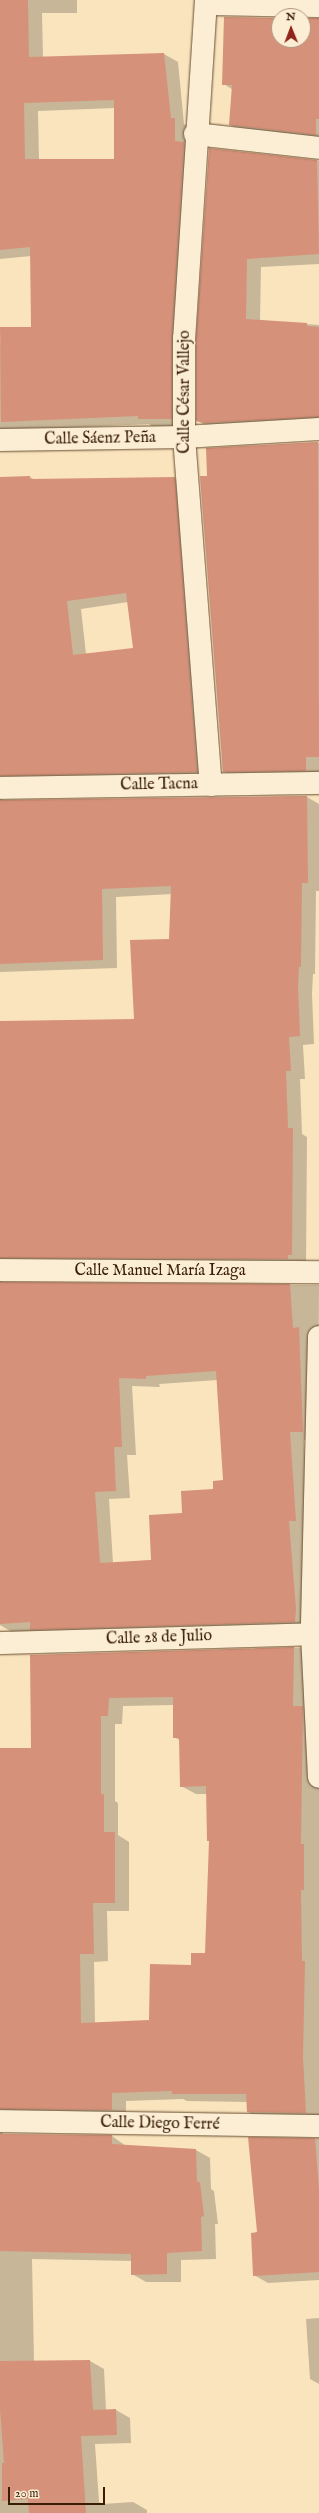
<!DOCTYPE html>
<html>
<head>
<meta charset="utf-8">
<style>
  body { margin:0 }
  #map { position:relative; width:319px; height:2513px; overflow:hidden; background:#fae4be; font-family:"IM FELL English",serif }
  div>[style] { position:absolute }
  .shadow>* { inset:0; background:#0003 }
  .building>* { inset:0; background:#d6917a }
  .roads { filter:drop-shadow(0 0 1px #684e32) drop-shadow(0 0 1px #684e32) }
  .minor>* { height:22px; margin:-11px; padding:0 11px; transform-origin:11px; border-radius:11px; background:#fcedd5 }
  span { translate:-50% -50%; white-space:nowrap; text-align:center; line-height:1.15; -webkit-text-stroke:3px #fcedd5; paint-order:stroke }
  .street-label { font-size:16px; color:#381c04 }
  .north { position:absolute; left:271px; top:8px; width:40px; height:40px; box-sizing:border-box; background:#fcedd5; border:1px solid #ae9981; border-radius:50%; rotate:359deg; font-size:11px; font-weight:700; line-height:16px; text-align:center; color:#381c04 }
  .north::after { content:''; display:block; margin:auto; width:14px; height:18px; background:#8f2418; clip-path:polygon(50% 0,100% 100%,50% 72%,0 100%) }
  .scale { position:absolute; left:8px; top:2487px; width:97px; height:18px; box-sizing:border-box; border:2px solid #381c04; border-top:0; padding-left:5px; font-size:12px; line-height:14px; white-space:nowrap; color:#381c04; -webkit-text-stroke:3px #fcedd5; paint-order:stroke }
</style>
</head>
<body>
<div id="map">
  <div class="shadow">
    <i style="clip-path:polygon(evenodd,0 0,77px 0,77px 13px,42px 13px,43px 58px,164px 54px,178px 62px,184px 124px,189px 127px,185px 427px,153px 427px,149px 424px,0 431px,0 345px,32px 328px,31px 256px,0 259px,0 0,115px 108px,115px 160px,39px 160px,38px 111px,115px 108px)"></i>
    <i style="clip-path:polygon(279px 19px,279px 40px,303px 40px,303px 19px,319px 20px,319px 141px,245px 133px,230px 125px,233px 90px,224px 84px)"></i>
    <i style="clip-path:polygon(210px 149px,319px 161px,319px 264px,261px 267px,260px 321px,319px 325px,319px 425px,212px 429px,198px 421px)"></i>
    <i style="clip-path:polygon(319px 443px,319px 778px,238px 780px,223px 771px,207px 449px)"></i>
    <i style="clip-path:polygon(evenodd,30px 477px,35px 480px,174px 478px,189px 486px,211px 780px,1px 797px,4px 801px,307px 797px,319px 804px,319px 891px,316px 891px,315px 974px,313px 974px,312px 994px,314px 1044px,303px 1045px,305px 1079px,300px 1079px,302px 1134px,307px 1137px,306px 1267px,1px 1279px,4px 1284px,319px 1285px,318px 1441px,304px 1440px,314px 1630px,45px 1637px,34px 1631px,12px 1632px,0 1625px,0 1022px,135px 1020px,170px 940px,172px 894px,116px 897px,117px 968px,0 972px,0 478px,30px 477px,128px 602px,134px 649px,86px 654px,81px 609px,128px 602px,30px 477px,218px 1380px,224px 1481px,183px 1513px,152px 1560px,113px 1563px,109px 1499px,130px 1498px,127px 1455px,136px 1455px,132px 1386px,160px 1387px,159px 1384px,218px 1380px)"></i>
    <i style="clip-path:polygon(evenodd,300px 1648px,314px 1656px,319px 1755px,319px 2122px,262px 2120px,248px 2112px,248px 2102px,187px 2101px,183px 2099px,126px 2101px,126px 2118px,1px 2130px,4px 2135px,112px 2136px,126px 2146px,196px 2150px,210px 2158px,211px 2189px,214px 2191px,218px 2224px,215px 2224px,216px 2259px,181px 2260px,181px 2282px,146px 2282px,132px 2274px,132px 2261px,32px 2259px,34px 2361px,90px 2361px,104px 2369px,106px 2410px,116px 2410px,130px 2418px,131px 2443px,95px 2444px,99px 2502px,102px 2504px,133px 2502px,147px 2510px,147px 2513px,0 2513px,0 1749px,32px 1749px,31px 1656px,300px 1648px,174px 1705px,174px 1737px,181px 1741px,181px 1786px,196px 1794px,207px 1794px,210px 1841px,206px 1953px,192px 1966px,150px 2021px,95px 2023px,94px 1962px,108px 1961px,107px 1911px,129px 1911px,129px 1842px,118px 1835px,118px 1803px,115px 1801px,115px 1724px,122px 1724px,123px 1706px,174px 1705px)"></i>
    <i style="clip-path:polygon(250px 2138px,319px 2138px,319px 2280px,268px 2283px,254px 2275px,258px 2233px)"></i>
    <i style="clip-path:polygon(319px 2318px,319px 2384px,310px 2379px,306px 2319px)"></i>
  </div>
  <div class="building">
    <i style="clip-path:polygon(evenodd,0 0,28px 0,29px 57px,164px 53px,171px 118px,175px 118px,175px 141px,184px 142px,172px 337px,172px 419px,138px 419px,138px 416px,1px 422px,0 327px,31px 327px,30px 247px,0 250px,0 0,114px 100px,114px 159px,25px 159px,24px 103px,114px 100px)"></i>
    <i style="clip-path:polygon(224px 17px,279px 18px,279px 40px,303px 40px,303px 18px,319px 18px,319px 119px,316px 119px,316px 135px,229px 125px,232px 85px,222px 85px)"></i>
    <i style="clip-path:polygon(209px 148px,317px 160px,319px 254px,247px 259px,246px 319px,307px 323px,307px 326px,319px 327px,319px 417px,204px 423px,196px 421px,196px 338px)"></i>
    <i style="clip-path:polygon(318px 442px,319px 757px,306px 757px,306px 771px,223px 772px,200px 476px,207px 476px,206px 448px)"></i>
    <i style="clip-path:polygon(evenodd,30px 476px,30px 479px,175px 477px,197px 772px,0 776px,0 477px,30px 476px,126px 593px,133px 648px,73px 655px,67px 601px,126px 593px)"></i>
    <i style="clip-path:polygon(307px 796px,308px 883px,302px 883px,301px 967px,299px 967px,298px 985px,300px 1036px,289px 1037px,291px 1071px,286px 1071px,288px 1128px,293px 1128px,292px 1255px,288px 1255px,288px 1259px,0 1258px,0 1021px,134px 1019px,130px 940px,169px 939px,171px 886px,102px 889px,103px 960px,0 964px,0 800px)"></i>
    <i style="clip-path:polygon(evenodd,0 1282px,290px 1284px,293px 1328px,299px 1327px,303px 1432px,290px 1432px,296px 1521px,289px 1521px,296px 1609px,295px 1622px,30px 1630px,30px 1622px,0 1624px,0 1282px,216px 1371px,223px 1480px,213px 1481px,213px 1489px,181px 1491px,182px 1513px,149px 1515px,151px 1560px,100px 1563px,95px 1492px,116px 1491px,114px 1447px,122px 1447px,119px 1378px,146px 1379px,146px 1376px,216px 1371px)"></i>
    <i style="clip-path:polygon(evenodd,294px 1647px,293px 1706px,303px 1706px,301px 1844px,304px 1844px,304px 1890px,301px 1890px,302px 1961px,305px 1961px,303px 2057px,306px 2113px,247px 2112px,246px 2094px,172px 2094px,172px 2091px,112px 2093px,112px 2110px,0 2109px,0 1748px,31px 1748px,30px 1655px,294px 1647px,173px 1697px,173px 1738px,179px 1738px,180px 1787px,206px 1786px,207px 1841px,209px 1841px,205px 1953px,191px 1953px,191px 1965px,150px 1964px,149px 2020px,81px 2023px,80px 1954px,94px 1954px,93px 1903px,115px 1903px,115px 1832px,104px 1832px,104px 1794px,101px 1794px,101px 1716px,108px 1716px,109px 1698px,173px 1697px)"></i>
    <i style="clip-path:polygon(0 2134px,112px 2135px,112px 2144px,196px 2149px,197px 2182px,200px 2182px,204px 2216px,201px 2217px,202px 2251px,167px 2253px,167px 2274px,131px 2275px,131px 2254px,0 2251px)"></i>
    <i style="clip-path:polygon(248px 2137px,315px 2138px,319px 2190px,319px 2272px,253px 2276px,251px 2233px,257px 2232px)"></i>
    <i style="clip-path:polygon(90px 2360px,93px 2410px,116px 2409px,117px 2435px,81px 2436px,86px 2513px,29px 2513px,28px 2499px,2px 2501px,2px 2463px,4px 2463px,0 2409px,0 2361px)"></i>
  </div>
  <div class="roads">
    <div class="minor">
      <i style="left:206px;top:0;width:339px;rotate:93.7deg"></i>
      <i style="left:184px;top:338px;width:99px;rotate:90deg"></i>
      <i style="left:184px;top:437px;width:349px;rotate:85.6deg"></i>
      <i style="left:206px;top:4px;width:113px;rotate:1deg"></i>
      <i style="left:195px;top:134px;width:125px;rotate:6.4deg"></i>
      <i style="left:0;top:440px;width:184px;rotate:-0.9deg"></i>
      <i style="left:184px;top:437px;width:135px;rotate:-3.4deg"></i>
      <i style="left:0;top:788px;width:319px;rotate:-0.9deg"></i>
      <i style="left:0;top:1270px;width:319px;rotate:0.4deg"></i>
      <i style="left:319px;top:1337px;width:297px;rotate:91.4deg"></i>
      <i style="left:312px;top:1634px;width:143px;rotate:87.2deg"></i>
      <i style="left:0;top:1643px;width:319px;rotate:-1.6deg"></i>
      <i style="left:0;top:2121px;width:319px;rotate:0.9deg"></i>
    </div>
  </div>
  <div class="street-label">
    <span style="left:185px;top:392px;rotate:-90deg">Calle César Vallejo</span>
    <span style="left:100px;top:439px;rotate:-1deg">Calle Sáenz Peña</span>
    <span style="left:159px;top:785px;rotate:-1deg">Calle Tacna</span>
    <span style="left:160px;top:1271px">Calle Manuel María Izaga</span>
    <span style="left:159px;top:1638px;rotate:-2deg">Calle 28 de Julio</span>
    <span style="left:160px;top:2124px;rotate:1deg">Calle Diego Ferré</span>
  </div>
  <div class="north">N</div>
  <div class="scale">20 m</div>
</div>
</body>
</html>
